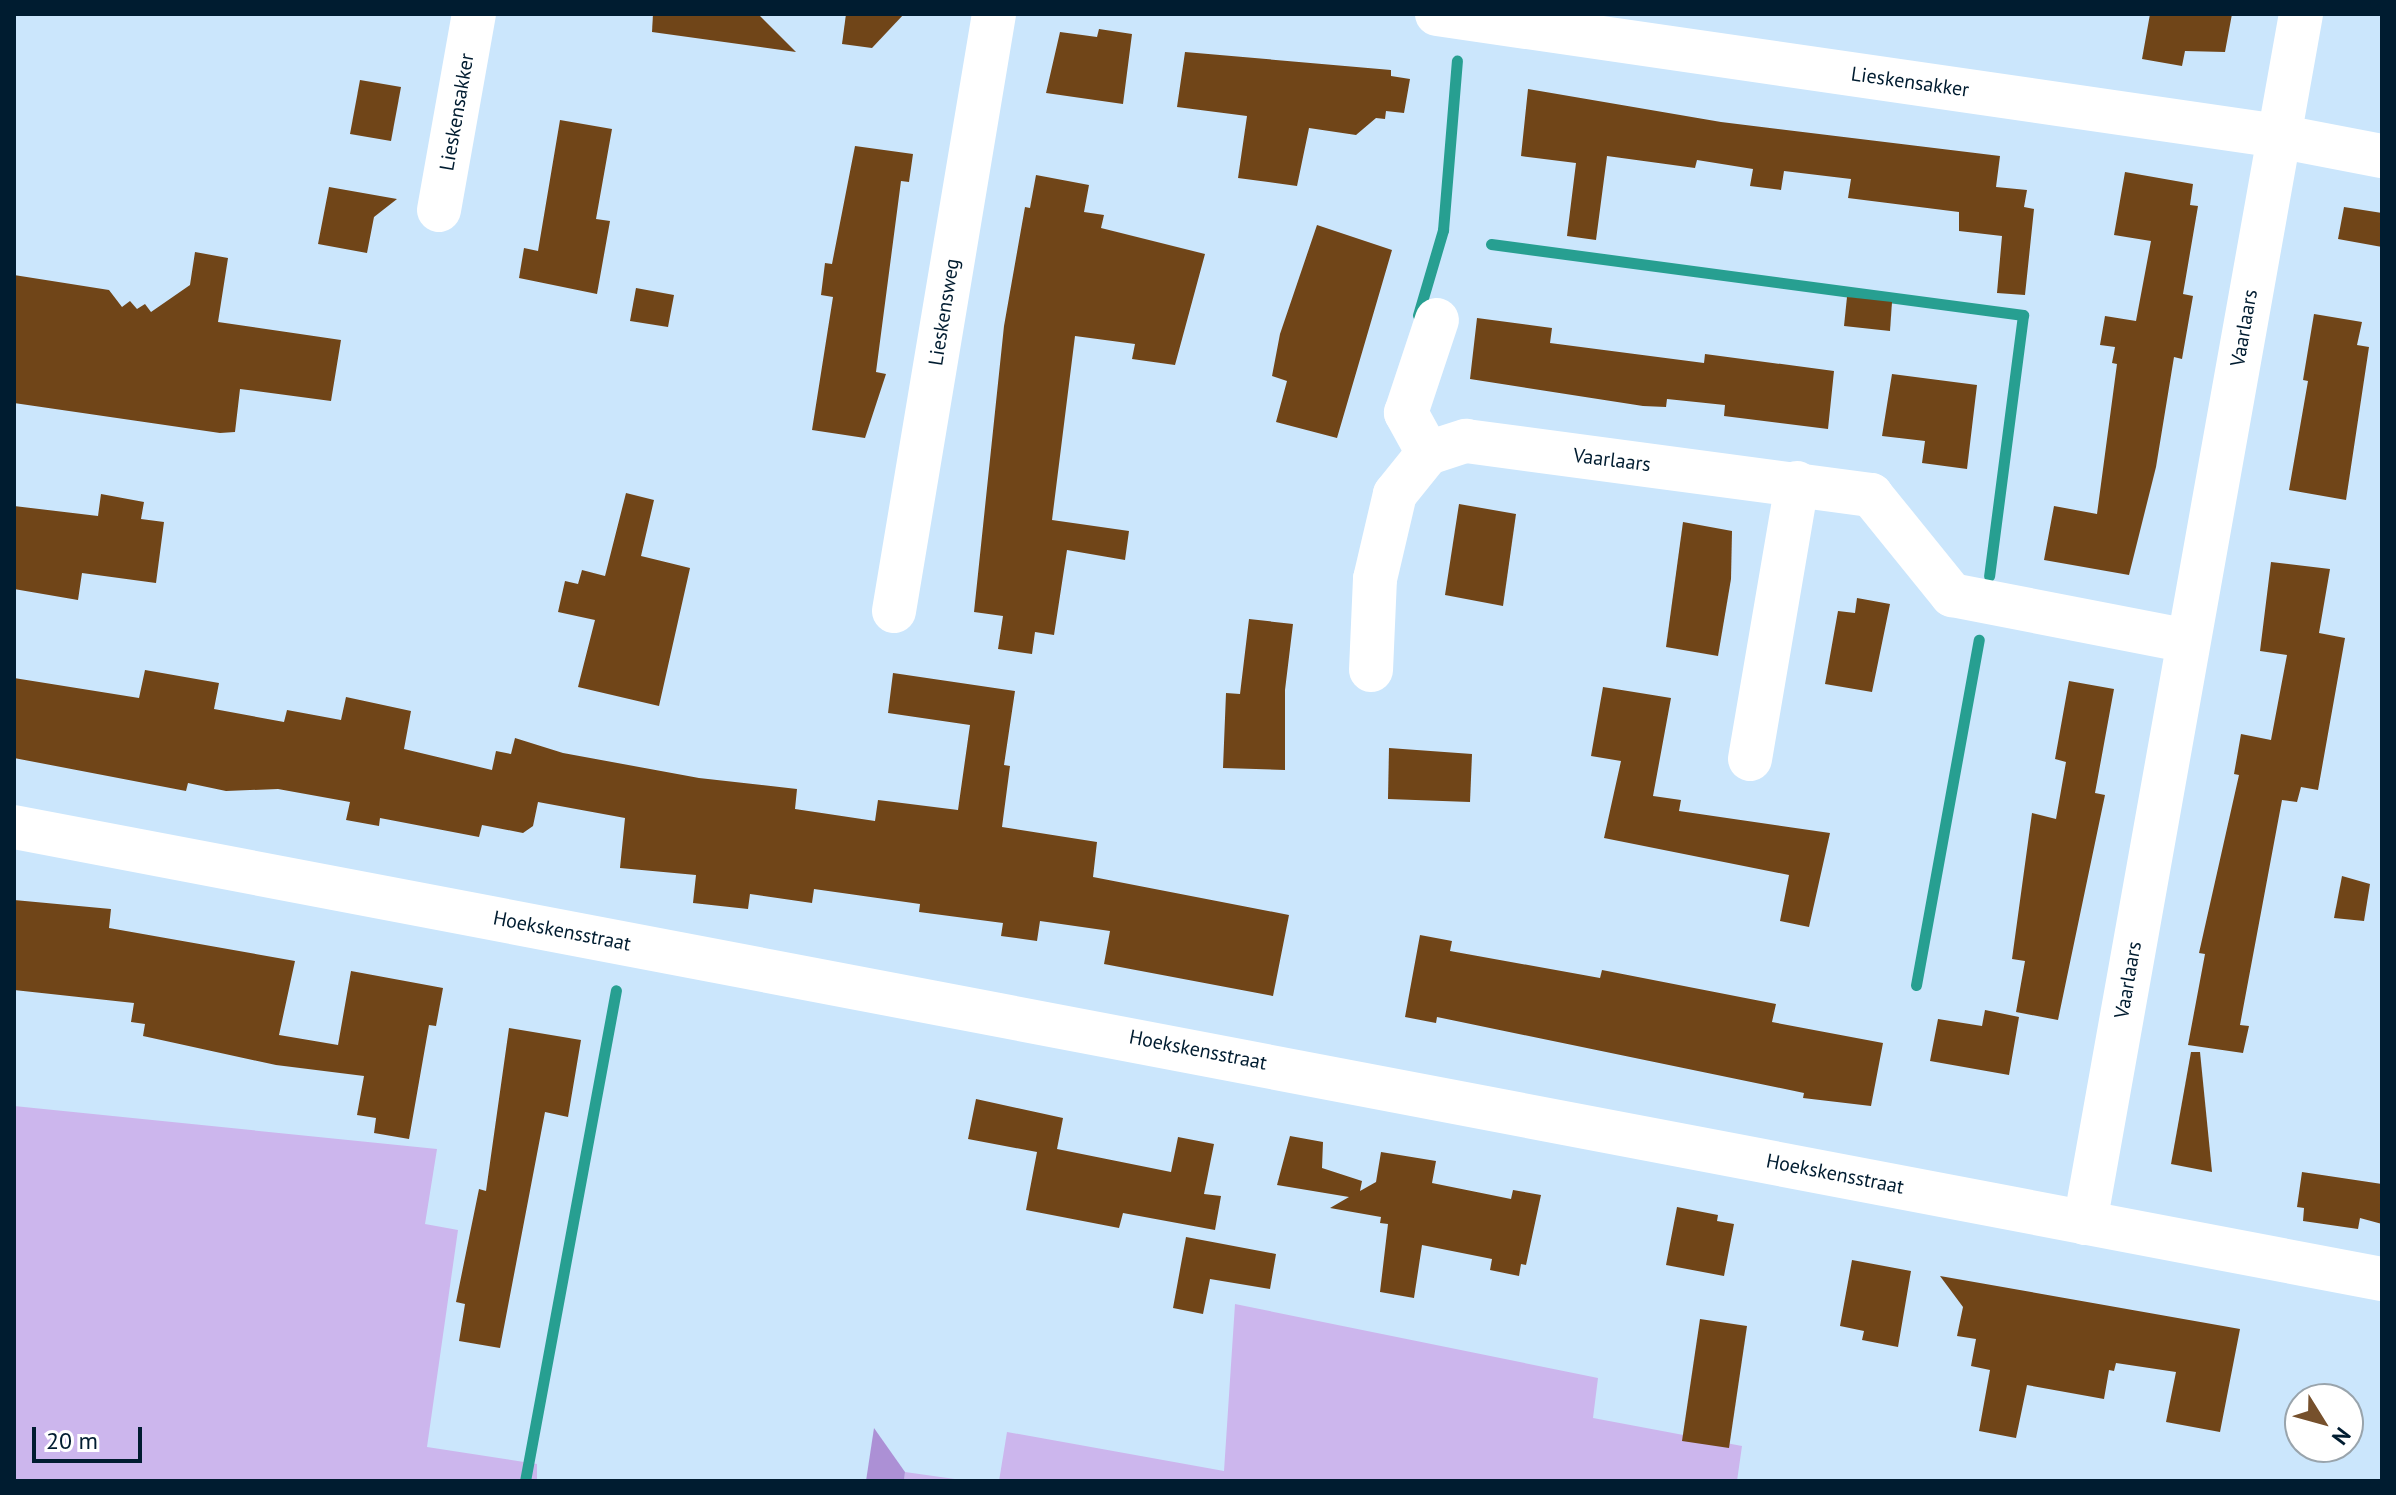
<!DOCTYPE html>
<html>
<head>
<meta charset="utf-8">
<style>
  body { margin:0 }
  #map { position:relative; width:2396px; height:1495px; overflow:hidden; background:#cbe6fc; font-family:"PT Sans",sans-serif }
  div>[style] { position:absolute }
  .green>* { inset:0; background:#ccb6ed }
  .forest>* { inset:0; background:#ac90d5 }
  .stream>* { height:11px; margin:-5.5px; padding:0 5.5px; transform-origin:5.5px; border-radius:5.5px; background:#279f91 }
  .building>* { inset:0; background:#704518 }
  .minor>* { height:44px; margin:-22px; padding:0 22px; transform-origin:22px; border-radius:22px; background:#fff }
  span { translate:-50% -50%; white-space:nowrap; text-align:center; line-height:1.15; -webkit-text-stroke:8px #fff; paint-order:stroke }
  .street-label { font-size:20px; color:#001c30 }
  .frame { position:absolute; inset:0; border:16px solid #001c30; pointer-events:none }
  .north { position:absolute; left:2284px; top:1383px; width:80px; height:80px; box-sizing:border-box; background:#fff; border:2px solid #99a4ac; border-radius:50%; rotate:127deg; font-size:22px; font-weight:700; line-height:32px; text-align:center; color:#001c30 }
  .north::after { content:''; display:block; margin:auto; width:28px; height:36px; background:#76502c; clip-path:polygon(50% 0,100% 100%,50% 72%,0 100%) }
  .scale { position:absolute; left:32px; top:1427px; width:110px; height:36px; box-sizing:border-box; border:4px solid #001c30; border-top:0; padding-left:10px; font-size:24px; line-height:28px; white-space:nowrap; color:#001c30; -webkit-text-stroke:6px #fff; paint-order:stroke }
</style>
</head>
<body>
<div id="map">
  <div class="green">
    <i style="clip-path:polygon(14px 1106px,437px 1149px,425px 1224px,458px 1230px,427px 1447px,537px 1464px,537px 1481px,14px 1481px)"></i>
    <i style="clip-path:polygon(1235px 1304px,1598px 1378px,1593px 1418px,1742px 1446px,1737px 1481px,999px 1481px,1007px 1432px,1224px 1471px)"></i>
    <i style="clip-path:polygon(905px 1472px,969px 1481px,904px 1481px)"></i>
  </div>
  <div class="forest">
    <i style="clip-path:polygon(874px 1428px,905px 1472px,904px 1481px,866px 1481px)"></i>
  </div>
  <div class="stream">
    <i style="left:1491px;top:244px;width:537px;rotate:7.6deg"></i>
    <i style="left:2023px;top:315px;width:263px;rotate:97.4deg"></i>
    <i style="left:1418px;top:315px;width:89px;rotate:-73.6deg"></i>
    <i style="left:1443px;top:230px;width:170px;rotate:-85.3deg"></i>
    <i style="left:1916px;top:985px;width:351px;rotate:-79.7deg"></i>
    <i style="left:525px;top:1481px;width:499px;rotate:-79.5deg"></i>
  </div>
  <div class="building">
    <i style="clip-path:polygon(653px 14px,758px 14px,796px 52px,652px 32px)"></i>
    <i style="clip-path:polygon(846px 14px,904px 14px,872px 48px,842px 44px)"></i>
    <i style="clip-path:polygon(2150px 14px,2232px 14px,2225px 52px,2185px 51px,2182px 66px,2142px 59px)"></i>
    <i style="clip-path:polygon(1099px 29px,1132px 34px,1123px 104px,1046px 93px,1060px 32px,1097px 37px)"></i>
    <i style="clip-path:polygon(1185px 52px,1391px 70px,1391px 76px,1410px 79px,1404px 113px,1386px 111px,1385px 119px,1376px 118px,1356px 135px,1309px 128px,1297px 186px,1238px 178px,1247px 116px,1177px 107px)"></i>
    <i style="clip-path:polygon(360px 80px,401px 87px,391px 141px,350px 134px)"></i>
    <i style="clip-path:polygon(1528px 89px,1721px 122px,2000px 156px,1996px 187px,2027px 190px,2024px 207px,2034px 209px,2025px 295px,1997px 293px,2002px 236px,1959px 231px,1959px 212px,1848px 198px,1851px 179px,1784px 171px,1781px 190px,1750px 186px,1753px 169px,1697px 160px,1695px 168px,1607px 156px,1596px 240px,1567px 236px,1576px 163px,1521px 156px)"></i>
    <i style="clip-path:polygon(560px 120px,612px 129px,596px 219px,610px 221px,597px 294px,519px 278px,524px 248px,538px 251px)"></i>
    <i style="clip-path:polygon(855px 146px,913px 154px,909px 182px,901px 181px,876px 372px,886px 374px,865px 438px,812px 430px,833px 297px,821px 295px,825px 263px,832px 264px)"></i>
    <i style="clip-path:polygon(2125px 172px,2193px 184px,2190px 205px,2198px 206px,2183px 294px,2193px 296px,2182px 359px,2174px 357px,2156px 467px,2129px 575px,2044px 560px,2054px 506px,2097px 514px,2117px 364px,2112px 363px,2115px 347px,2100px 345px,2105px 316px,2136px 321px,2151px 241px,2114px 235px)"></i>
    <i style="clip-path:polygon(1036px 175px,1089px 185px,1084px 212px,1104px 215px,1101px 228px,1205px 254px,1175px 365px,1132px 359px,1135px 344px,1075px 336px,1052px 520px,1129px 531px,1125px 560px,1067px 550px,1054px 635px,1035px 632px,1032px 654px,998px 649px,1003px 616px,974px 612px,1004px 326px,1025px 207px,1030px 208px)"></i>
    <i style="clip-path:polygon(329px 187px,397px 199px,374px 217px,367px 253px,318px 244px)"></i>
    <i style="clip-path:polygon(2344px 207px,2382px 213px,2382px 247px,2338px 239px)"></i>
    <i style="clip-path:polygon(1317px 225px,1392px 250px,1337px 438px,1276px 422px,1287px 381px,1272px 376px,1280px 334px)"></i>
    <i style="clip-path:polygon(195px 252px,228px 258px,218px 322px,341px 340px,331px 401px,240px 389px,235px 432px,220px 433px,14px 403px,14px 275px,109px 290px,122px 307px,130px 301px,137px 309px,145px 304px,151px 312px,190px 285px)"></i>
    <i style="clip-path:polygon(636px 288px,674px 295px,668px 327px,630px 321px)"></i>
    <i style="clip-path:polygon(1847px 297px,1892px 302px,1890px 331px,1844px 326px)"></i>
    <i style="clip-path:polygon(2314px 314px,2362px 322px,2357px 345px,2369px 347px,2346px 500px,2289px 490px,2308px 381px,2303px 380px)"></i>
    <i style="clip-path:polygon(1477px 318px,1552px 328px,1550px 343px,1704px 363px,1705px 354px,1834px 371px,1828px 429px,1724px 416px,1725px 405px,1667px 399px,1666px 407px,1643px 406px,1470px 379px)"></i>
    <i style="clip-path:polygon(1892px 374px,1977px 385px,1967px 469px,1922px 463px,1925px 441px,1882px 436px)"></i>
    <i style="clip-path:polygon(626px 493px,654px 500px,641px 556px,690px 568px,659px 706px,578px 687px,595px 620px,558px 612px,565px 581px,578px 584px,582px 570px,605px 576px)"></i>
    <i style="clip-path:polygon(101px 494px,144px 502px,141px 519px,164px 522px,156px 583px,82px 573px,78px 600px,14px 589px,14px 506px,98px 516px)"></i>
    <i style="clip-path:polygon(1459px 504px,1516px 514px,1503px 606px,1445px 595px)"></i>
    <i style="clip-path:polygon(1683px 522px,1732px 531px,1731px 579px,1718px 656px,1666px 647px)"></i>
    <i style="clip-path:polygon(2271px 562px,2330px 569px,2319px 633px,2345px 638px,2318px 790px,2301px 787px,2297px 802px,2282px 800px,2240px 1025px,2249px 1026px,2243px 1053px,2188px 1045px,2205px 954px,2199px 953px,2239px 775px,2234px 774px,2241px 734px,2271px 740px,2287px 655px,2260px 651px)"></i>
    <i style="clip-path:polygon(1857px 598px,1890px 604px,1872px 692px,1825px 684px,1838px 611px,1855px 613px)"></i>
    <i style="clip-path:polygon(1249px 619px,1293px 624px,1285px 690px,1285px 770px,1223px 768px,1226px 693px,1240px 694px)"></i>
    <i style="clip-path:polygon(145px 670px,219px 683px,214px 709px,284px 722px,287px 710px,341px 720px,346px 697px,411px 711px,404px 749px,492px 770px,496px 751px,511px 754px,515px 738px,563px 753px,699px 778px,797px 789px,795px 809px,875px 821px,878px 800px,958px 810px,970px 725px,888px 713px,893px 673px,1015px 691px,1004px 765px,1010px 766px,1002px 827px,1097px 842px,1093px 877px,1289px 915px,1273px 996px,1104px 964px,1110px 931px,1040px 921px,1037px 941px,1001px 936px,1003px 923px,919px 912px,920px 904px,814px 889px,812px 903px,750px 894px,748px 909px,693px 903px,696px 875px,620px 868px,625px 818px,538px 802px,533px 826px,523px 833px,482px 825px,479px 837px,380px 818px,379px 826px,346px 820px,350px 802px,278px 789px,226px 791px,188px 783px,186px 791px,14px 758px,14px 678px,139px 698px)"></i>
    <i style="clip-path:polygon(2069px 681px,2114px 689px,2095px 793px,2105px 795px,2058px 1020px,2016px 1012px,2025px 961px,2012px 959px,2032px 813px,2056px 819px,2066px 762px,2055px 759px)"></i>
    <i style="clip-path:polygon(1603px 687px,1671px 698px,1653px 796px,1681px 800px,1679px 811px,1830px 833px,1809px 927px,1780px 921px,1789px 875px,1604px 838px,1621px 761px,1591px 756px)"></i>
    <i style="clip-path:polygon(1389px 748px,1472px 754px,1470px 802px,1388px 799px)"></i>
    <i style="clip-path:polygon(2342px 876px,2370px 884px,2364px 921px,2334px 918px)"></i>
    <i style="clip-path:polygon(14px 900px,111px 909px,109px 928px,295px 961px,279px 1035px,338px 1045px,351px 971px,443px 988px,436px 1026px,429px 1025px,409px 1139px,374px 1133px,376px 1118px,357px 1115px,364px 1076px,276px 1065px,143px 1036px,145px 1024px,131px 1022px,134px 1003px,14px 990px)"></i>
    <i style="clip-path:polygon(1420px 935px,1452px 941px,1450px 951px,1600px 978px,1602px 970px,1776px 1004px,1772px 1022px,1883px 1043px,1871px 1106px,1803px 1098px,1804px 1093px,1437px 1017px,1436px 1023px,1405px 1017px)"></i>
    <i style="clip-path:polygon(1985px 1010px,2019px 1017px,2009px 1075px,1930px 1061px,1938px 1019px,1982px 1026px)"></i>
    <i style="clip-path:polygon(509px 1028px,581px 1040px,568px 1117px,545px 1112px,500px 1348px,459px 1341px,465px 1304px,456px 1302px,479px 1189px,486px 1191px)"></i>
    <i style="clip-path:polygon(2191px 1052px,2200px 1052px,2212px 1172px,2171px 1164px)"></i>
    <i style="clip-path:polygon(976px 1099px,1063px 1118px,1057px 1149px,1171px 1172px,1178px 1137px,1214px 1144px,1204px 1194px,1221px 1196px,1215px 1230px,1123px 1213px,1119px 1228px,1026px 1210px,1037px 1152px,968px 1139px)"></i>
    <i style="clip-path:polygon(1290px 1136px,1323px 1142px,1322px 1168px,1362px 1181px,1360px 1191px,1376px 1182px,1381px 1152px,1436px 1161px,1432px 1183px,1511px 1199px,1513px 1190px,1541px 1195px,1526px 1265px,1521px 1264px,1519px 1276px,1490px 1270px,1492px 1259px,1422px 1245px,1414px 1298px,1380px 1292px,1388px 1224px,1380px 1223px,1381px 1217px,1330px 1208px,1349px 1197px,1277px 1185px)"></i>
    <i style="clip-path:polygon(2302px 1172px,2382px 1184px,2382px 1224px,2360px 1218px,2358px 1229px,2303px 1221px,2304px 1208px,2297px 1207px)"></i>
    <i style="clip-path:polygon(1677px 1207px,1718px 1215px,1717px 1221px,1734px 1224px,1724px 1276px,1666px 1265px)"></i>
    <i style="clip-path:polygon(1186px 1237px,1276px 1254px,1270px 1289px,1210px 1279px,1203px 1314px,1173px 1308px)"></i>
    <i style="clip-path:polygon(1852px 1260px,1911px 1271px,1898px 1347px,1862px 1340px,1864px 1331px,1840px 1326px)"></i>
    <i style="clip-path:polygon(1940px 1276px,2240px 1329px,2220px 1432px,2166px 1422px,2176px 1372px,2116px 1363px,2114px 1371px,2109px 1370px,2104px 1399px,2027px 1385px,2016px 1438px,1979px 1431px,1990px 1370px,1971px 1366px,1976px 1339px,1957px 1336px,1963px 1307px)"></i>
    <i style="clip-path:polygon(1700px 1319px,1747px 1326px,1729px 1448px,1682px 1441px)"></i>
  </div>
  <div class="minor">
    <i style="left:1437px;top:14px;width:850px;rotate:8.25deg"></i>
    <i style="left:2278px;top:136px;width:106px;rotate:10.9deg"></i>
    <i style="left:439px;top:210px;width:199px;rotate:-79.9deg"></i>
    <i style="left:1428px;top:453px;width:46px;rotate:-118.8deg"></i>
    <i style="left:1406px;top:413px;width:98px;rotate:-71.6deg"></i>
    <i style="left:894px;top:611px;width:605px;rotate:-80.49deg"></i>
    <i style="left:1371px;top:670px;width:91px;rotate:-87.5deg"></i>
    <i style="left:1375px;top:579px;width:87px;rotate:-76.8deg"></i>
    <i style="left:1395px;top:494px;width:53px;rotate:-51.2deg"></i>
    <i style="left:1428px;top:453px;width:40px;rotate:-18deg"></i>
    <i style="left:1466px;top:441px;width:409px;rotate:7.6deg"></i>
    <i style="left:1871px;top:495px;width:129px;rotate:51deg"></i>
    <i style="left:1952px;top:595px;width:240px;rotate:11deg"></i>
    <i style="left:1750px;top:759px;width:280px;rotate:-80.3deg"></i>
    <i style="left:14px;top:827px;width:2411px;rotate:10.81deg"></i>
    <i style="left:2085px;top:1223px;width:1228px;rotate:-79.87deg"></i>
  </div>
  <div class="street-label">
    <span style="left:1910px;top:82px;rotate:8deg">Lieskensakker</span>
    <span style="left:457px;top:112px;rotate:-80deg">Lieskensakker</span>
    <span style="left:944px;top:312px;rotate:-81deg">Lieskensweg</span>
    <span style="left:2244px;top:328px;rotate:-80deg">Vaarlaars</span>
    <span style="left:1612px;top:460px;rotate:7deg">Vaarlaars</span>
    <span style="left:562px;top:931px;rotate:11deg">Hoekskensstraat</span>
    <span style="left:2128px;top:980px;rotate:-80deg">Vaarlaars</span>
    <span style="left:1198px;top:1050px;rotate:11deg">Hoekskensstraat</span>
    <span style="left:1835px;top:1174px;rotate:11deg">Hoekskensstraat</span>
  </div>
  <div class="frame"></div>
  <div class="north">N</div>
  <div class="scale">20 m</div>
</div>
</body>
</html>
